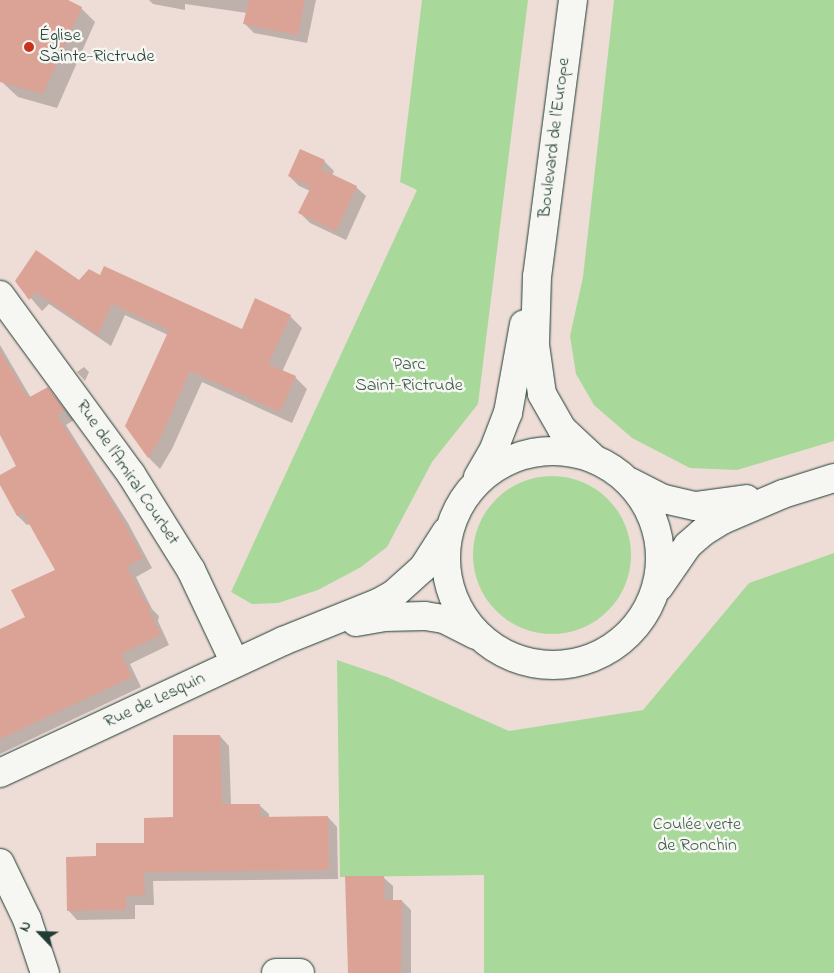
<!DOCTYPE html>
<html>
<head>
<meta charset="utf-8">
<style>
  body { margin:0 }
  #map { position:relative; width:834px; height:973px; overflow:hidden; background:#eeddd6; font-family:"Indie Flower",sans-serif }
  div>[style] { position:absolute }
  .green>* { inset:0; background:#a8d99a }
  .round { border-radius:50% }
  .shadow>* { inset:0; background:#0003 }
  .building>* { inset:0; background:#dba395 }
  .roads { filter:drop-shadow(0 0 1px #1f3d34) drop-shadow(0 0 1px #1f3d34) }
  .street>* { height:28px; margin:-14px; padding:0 14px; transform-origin:14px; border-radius:14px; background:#f6f6f2 }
  .secondary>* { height:28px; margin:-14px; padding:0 14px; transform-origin:14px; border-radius:14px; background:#f6f6f2 }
  .secondary>.ring { margin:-14px; padding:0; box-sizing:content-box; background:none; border:28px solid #f6f6f2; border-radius:50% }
  .dots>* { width:14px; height:14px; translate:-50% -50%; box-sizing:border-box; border:2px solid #f6f6f2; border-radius:50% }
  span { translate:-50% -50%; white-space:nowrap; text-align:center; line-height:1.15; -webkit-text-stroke:5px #f6f6f2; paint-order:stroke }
  .poi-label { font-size:18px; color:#1f3d34 }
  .left { translate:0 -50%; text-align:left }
  .street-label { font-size:18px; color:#1f3d34 }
  .park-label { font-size:18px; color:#3a5c48 }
  .north { position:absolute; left:15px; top:908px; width:50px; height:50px; -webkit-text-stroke:4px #f6f6f2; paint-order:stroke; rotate:294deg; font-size:14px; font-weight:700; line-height:20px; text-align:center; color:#1f3d34 }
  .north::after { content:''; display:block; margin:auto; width:18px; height:22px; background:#1f3d34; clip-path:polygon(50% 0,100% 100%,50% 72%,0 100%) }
</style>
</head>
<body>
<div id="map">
  <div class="green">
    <i style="clip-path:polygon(422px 0,528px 0,478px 404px,432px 462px,387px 547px,361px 567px,318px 590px,278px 603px,252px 604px,231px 592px,417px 190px,400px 182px)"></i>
    <i style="clip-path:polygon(614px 0,834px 0,834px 441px,737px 470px,690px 468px,632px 438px,594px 405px,576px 374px,570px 336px,583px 277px)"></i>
    <i class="round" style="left:473px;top:476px;width:158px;height:158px"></i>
    <i style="clip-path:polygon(834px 553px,834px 973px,484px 973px,484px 875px,340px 877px,337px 660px,387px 677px,509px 731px,643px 710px,749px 583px)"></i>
  </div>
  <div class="shadow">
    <i style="clip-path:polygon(0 0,65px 0,81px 8px,95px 22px,57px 108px,18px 97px,3px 83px)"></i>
    <i style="clip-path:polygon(149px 0,316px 0,307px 43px,254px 33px,245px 24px,247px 13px,185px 4px,185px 10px,153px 4px)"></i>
    <i style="clip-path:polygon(324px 161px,334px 171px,332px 176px,356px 187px,366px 196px,346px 240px,310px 223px,300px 213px,310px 191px,299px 186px,289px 176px)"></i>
    <i style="clip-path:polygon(100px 277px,242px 330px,290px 316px,302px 328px,282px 372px,295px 377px,307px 389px,292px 423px,202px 382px,172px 449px,160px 469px,149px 458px,127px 426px,168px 335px,125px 315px,111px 346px,49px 304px,42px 311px,16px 281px,80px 282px)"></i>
    <i style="clip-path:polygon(0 345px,31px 398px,48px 388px,74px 420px,66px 425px,128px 523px,152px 568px,136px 577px,152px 609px,159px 616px,158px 621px,169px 645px,130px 664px,141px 687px,0 754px,0 669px,26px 617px,57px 571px,30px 524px,27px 525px,18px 516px,0 482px,0 476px,17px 467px,0 435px)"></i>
    <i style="clip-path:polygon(84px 367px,89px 372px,85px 381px,77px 372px)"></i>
    <i style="clip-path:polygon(220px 736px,229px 746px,231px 805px,259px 805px,269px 814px,269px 818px,328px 817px,337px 827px,338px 879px,153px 881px,154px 905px,135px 905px,135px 919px,77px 920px,68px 910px,97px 858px,145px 845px,174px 819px)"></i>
    <i style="clip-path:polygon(383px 877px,393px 886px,393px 901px,402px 901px,411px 910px,411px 973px,348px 973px)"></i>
  </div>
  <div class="building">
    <i style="clip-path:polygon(0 0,68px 0,82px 7px,43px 94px,0 82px)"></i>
    <i style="clip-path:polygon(249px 0,305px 0,298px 35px,243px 24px)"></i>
    <i style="clip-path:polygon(300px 149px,325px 160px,321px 169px,357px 186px,336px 231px,298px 213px,311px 187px,288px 176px)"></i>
    <i style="clip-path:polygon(36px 250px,79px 280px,89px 269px,100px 275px,104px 266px,242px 329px,255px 298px,291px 315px,268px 364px,296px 376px,280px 412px,190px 371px,161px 437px,148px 458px,125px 426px,169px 330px,112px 304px,98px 335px,36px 292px,29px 300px,15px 281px)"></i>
    <i style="clip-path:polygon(0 351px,28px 398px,48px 387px,65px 410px,57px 415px,118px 512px,143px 558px,127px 567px,145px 602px,150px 605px,149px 611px,161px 635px,121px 654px,132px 677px,0 739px,0 629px,25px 617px,11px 590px,55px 570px,23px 513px,17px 516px,0 485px,0 475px,16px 466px,0 434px)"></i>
    <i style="clip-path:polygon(173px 735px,220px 735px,222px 804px,260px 804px,260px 817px,328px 816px,329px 870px,144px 872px,145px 896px,126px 895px,126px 910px,67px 911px,66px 857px,96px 856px,96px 843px,144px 843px,144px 818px,173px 817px)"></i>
    <i style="clip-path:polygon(345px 876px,384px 876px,385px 900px,402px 900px,401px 973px,348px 973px)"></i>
  </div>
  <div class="roads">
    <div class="street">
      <i style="left:0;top:295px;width:222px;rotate:53.8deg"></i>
      <i style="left:131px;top:474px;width:113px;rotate:58deg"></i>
      <i style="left:191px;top:570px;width:103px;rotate:64.7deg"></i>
      <i style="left:0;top:863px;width:62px;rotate:64.3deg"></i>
      <i style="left:27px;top:919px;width:57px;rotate:71.6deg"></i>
      <i style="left:276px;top:973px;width:24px"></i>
    </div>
    <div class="secondary">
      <i style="left:573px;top:0;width:278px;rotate:97.4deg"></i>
      <i style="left:537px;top:276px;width:69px;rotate:91.7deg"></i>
      <i style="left:535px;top:345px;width:49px;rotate:81.9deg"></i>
      <i style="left:542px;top:394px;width:40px;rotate:60.3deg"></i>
      <i style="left:562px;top:429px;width:41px;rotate:43deg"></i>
      <i class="ring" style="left:446px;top:451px;width:186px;height:186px"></i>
      <i style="left:478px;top:477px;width:32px;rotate:-60deg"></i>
      <i style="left:494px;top:449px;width:39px;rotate:-69deg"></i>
      <i style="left:508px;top:413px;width:90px;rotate:-79.8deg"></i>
      <i style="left:630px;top:482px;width:38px;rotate:27deg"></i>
      <i style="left:664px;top:499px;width:32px;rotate:13deg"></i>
      <i style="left:695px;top:506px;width:52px;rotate:-7.7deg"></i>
      <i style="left:659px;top:587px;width:51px;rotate:-55.4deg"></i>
      <i style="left:688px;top:545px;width:20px;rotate:-41deg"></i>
      <i style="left:703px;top:532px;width:22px;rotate:-32deg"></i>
      <i style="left:722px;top:520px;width:66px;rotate:-23.1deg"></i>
      <i style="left:783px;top:494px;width:53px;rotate:-17.4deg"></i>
      <i style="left:356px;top:622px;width:28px;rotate:-10deg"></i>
      <i style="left:384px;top:617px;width:41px;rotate:-1.4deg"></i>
      <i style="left:425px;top:616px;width:19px;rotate:9deg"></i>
      <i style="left:444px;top:619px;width:35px;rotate:27deg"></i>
      <i style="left:0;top:773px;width:312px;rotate:-25deg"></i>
      <i style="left:283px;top:641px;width:102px;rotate:-21.8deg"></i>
      <i style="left:378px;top:603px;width:18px;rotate:-29deg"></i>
      <i style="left:394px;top:594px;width:39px;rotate:-42deg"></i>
      <i style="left:423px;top:568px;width:43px;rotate:-57.4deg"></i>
    </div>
  </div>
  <div class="dots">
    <i style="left:29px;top:47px;background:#c8321e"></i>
  </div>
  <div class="poi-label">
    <span class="left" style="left:39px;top:47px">Église<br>Sainte-Rictrude</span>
  </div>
  <div class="street-label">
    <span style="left:555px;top:138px;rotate:-83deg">Boulevard de l'Europe</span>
    <span style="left:127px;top:473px;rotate:56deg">Rue de l'Amiral Courbet</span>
    <span style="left:155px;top:701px;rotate:-25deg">Rue de Lesquin</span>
  </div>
  <div class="park-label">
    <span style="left:409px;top:376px">Parc<br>Saint-Rictrude</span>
    <span style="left:697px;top:836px">Coulée verte<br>de Ronchin</span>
  </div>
  <div class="north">N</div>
</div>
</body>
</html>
